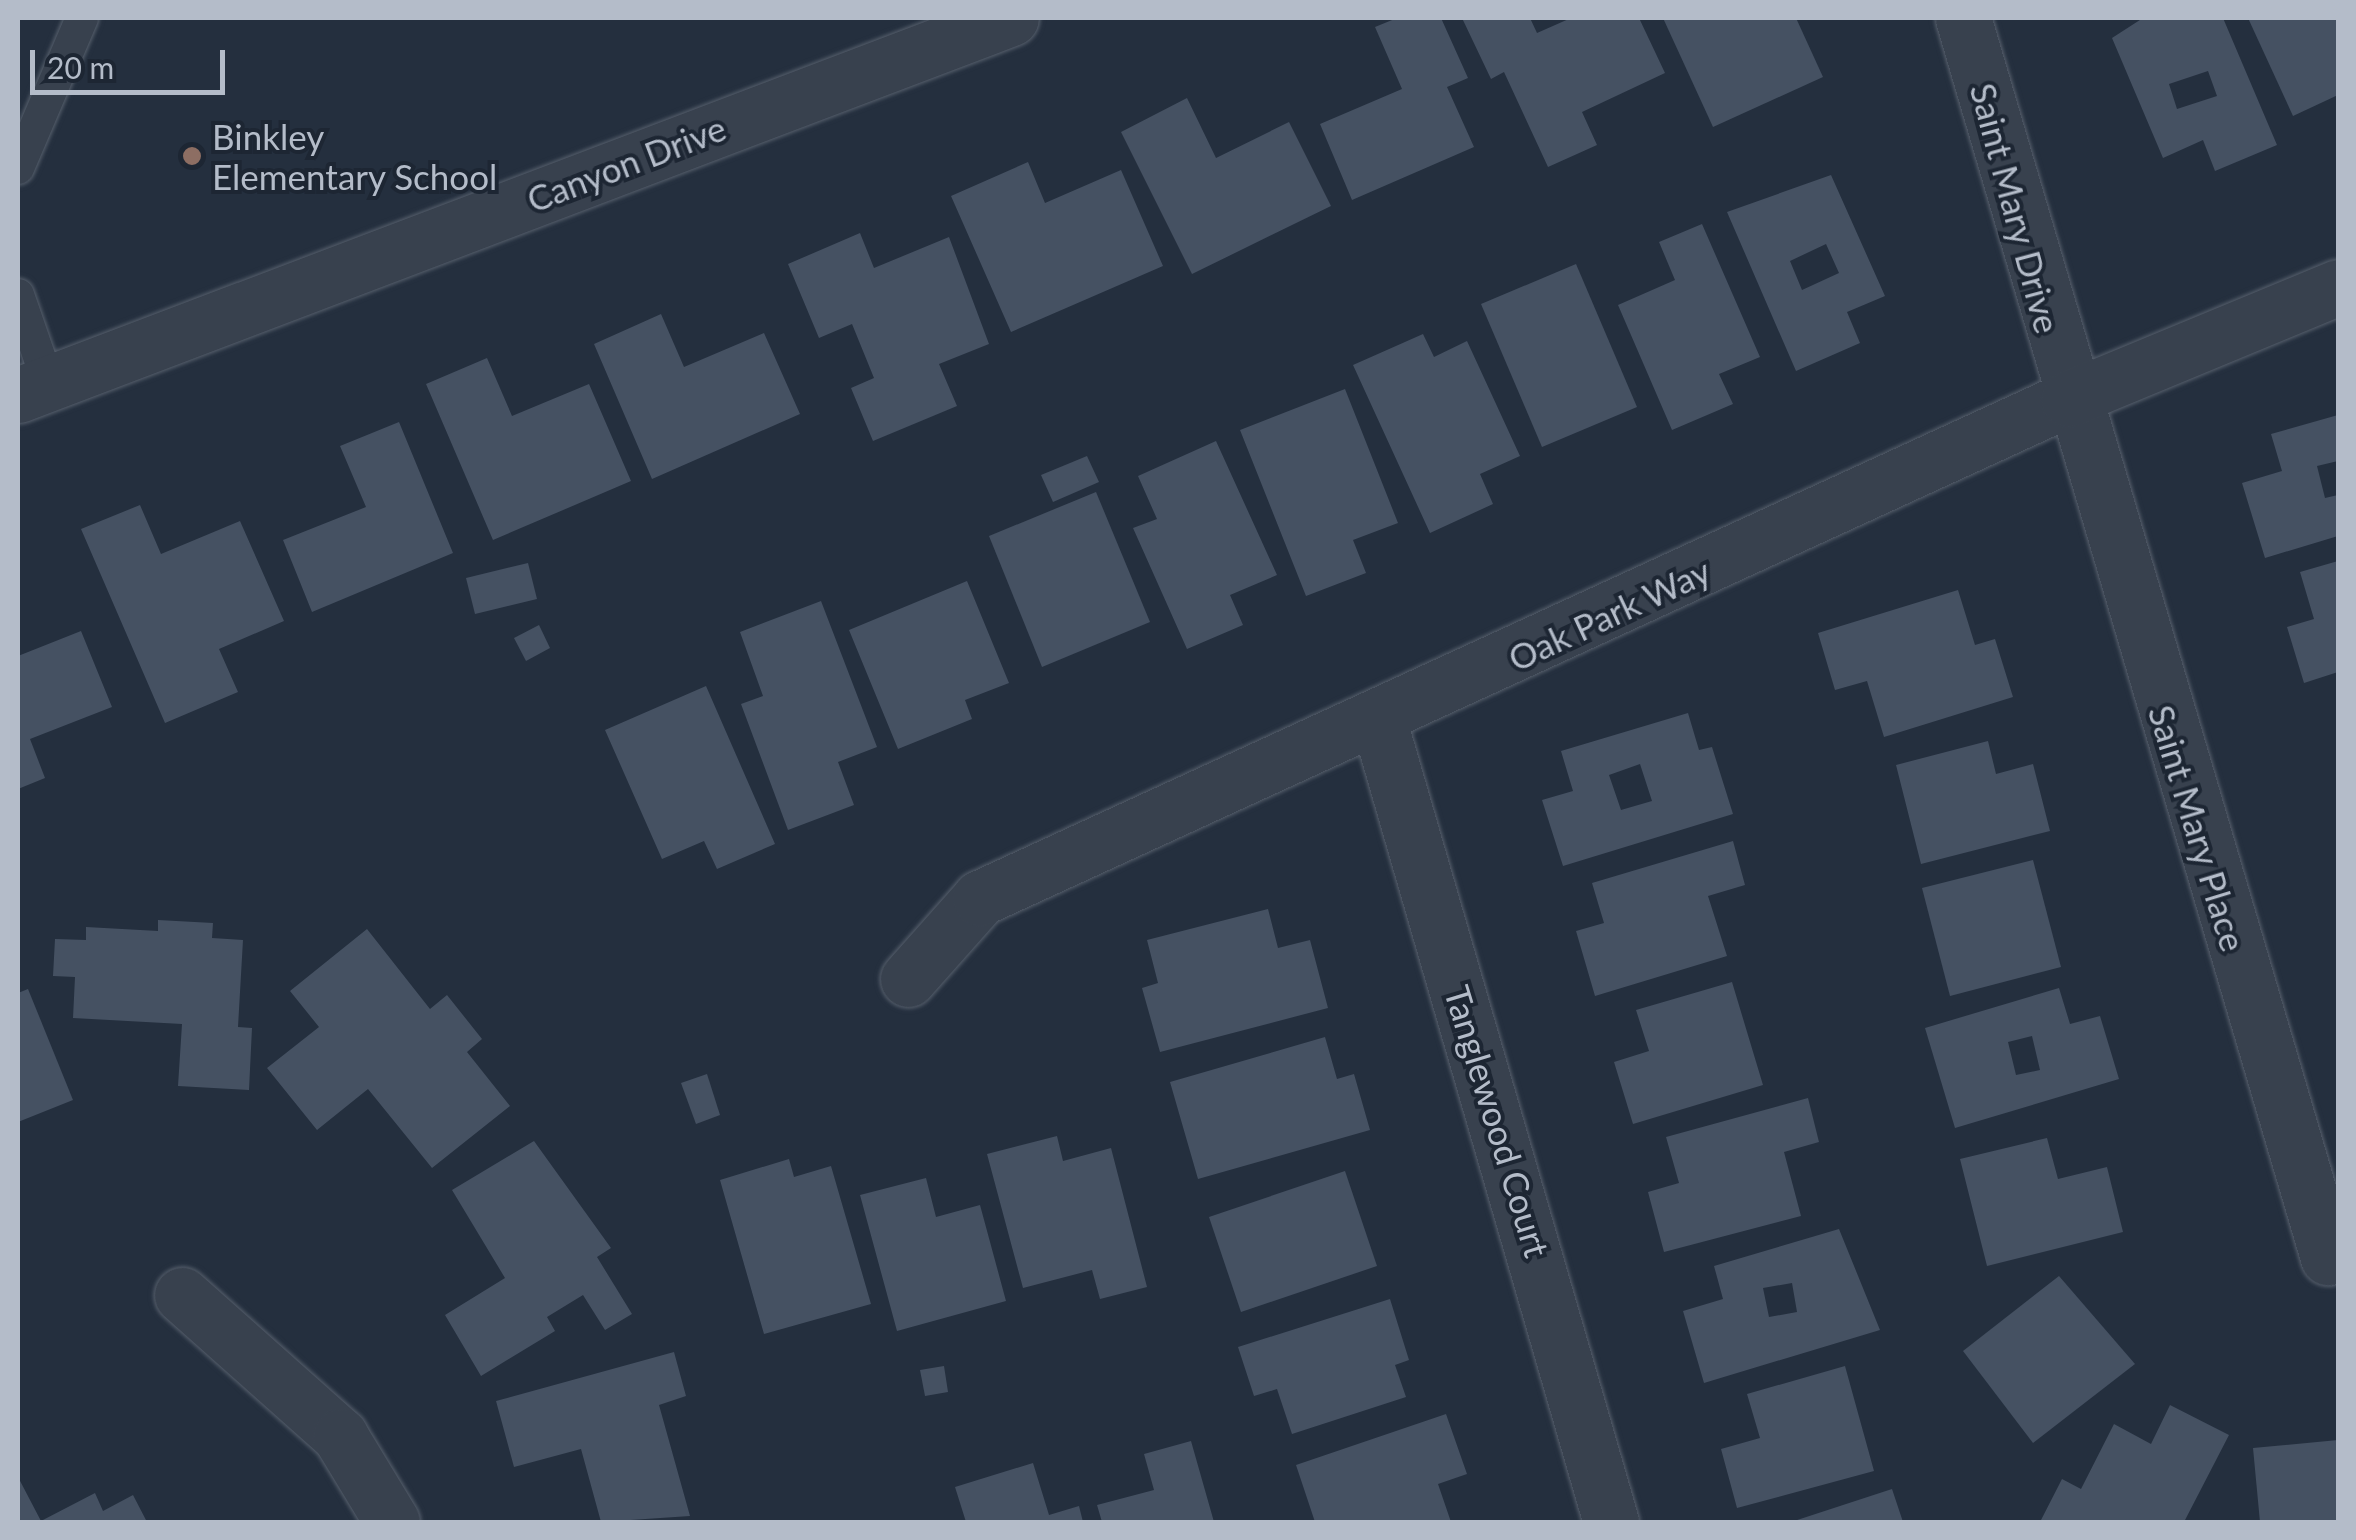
<!DOCTYPE html>
<html>
<head>
<meta charset="utf-8">
<style>
  body { margin:0 }
  #map { position:relative; width:2356px; height:1540px; overflow:hidden; background:#242f3e; font-family:Lato,sans-serif }
  div>[style] { position:absolute }
  .building>* { inset:0; background:#455162 }
  .roads { filter:drop-shadow(0 0 2px #565f6c) drop-shadow(0 0 2px #565f6c) }
  .service>* { height:32px; margin:-16px; padding:0 16px; transform-origin:16px; border-radius:16px; background:#38414e }
  .minor>* { height:55px; margin:-27.5px; padding:0 27.5px; transform-origin:27.5px; border-radius:27.5px; background:#38414e }
  .dots>* { width:28px; height:28px; translate:-50% -50%; box-sizing:border-box; border:5px solid #1d2633; border-radius:50% }
  span { translate:-50% -50%; white-space:nowrap; text-align:center; line-height:1.15; -webkit-text-stroke:8px #1d2633; paint-order:stroke }
  .poi-label { font-size:35px; color:#b4bcc9 }
  .left { translate:0 -50%; text-align:left }
  .street-label { font-size:35px; color:#b4bcc9 }
  .frame { position:absolute; inset:0; border:20px solid #b4bcc9; pointer-events:none }
  .scale { position:absolute; left:30px; top:50px; width:195px; height:45px; box-sizing:border-box; border:5px solid #b4bcc9; border-top:0; padding-left:12px; font-size:30px; line-height:35px; white-space:nowrap; color:#b4bcc9; -webkit-text-stroke:8px #1d2633; paint-order:stroke }
</style>
</head>
<body>
<div id="map">
  <div class="building">
    <i style="clip-path:polygon(1397px 18px,1441px 18px,1468px 78px,1447px 87px,1474px 147px,1352px 200px,1320px 124px,1402px 89px,1375px 27px)"></i>
    <i style="clip-path:polygon(1462px 18px,1530px 18px,1537px 33px,1571px 18px,1639px 18px,1665px 73px,1582px 112px,1597px 145px,1548px 167px,1504px 72px,1491px 79px)"></i>
    <i style="clip-path:polygon(1663px 18px,1796px 18px,1823px 77px,1713px 127px)"></i>
    <i style="clip-path:polygon(evenodd,2143px 18px,2223px 18px,2277px 145px,2215px 171px,2203px 140px,2163px 158px,2112px 38px,2143px 18px,2208px 71px,2217px 96px,2177px 109px,2169px 84px,2208px 71px)"></i>
    <i style="clip-path:polygon(2248px 18px,2338px 18px,2338px 95px,2293px 116px)"></i>
    <i style="clip-path:polygon(1187px 98px,1216px 158px,1289px 122px,1331px 206px,1192px 274px,1121px 132px)"></i>
    <i style="clip-path:polygon(1028px 162px,1045px 203px,1121px 170px,1163px 266px,1011px 332px,951px 196px)"></i>
    <i style="clip-path:polygon(evenodd,1831px 175px,1885px 296px,1847px 312px,1860px 343px,1796px 371px,1727px 212px,1831px 175px,1826px 244px,1839px 273px,1802px 290px,1790px 261px,1826px 244px)"></i>
    <i style="clip-path:polygon(1702px 224px,1760px 357px,1719px 374px,1733px 404px,1672px 430px,1618px 305px,1675px 280px,1659px 242px)"></i>
    <i style="clip-path:polygon(860px 233px,874px 268px,949px 237px,989px 344px,939px 364px,957px 406px,873px 441px,851px 388px,874px 378px,852px 324px,819px 338px,788px 264px)"></i>
    <i style="clip-path:polygon(1576px 264px,1637px 407px,1542px 447px,1481px 304px)"></i>
    <i style="clip-path:polygon(661px 314px,684px 367px,764px 333px,800px 414px,652px 479px,594px 344px)"></i>
    <i style="clip-path:polygon(1423px 334px,1434px 357px,1467px 341px,1520px 456px,1480px 474px,1493px 504px,1430px 533px,1353px 365px)"></i>
    <i style="clip-path:polygon(487px 358px,512px 416px,589px 384px,631px 481px,493px 540px,426px 384px)"></i>
    <i style="clip-path:polygon(1345px 389px,1398px 523px,1353px 540px,1366px 573px,1306px 596px,1240px 430px)"></i>
    <i style="clip-path:polygon(2338px 415px,2338px 461px,2317px 466px,2325px 498px,2338px 495px,2338px 536px,2265px 558px,2242px 483px,2282px 471px,2271px 434px)"></i>
    <i style="clip-path:polygon(399px 422px,453px 553px,312px 612px,283px 540px,366px 507px,340px 446px)"></i>
    <i style="clip-path:polygon(1216px 441px,1277px 575px,1230px 595px,1243px 625px,1187px 649px,1133px 528px,1157px 519px,1138px 476px)"></i>
    <i style="clip-path:polygon(1087px 456px,1099px 482px,1053px 502px,1041px 475px)"></i>
    <i style="clip-path:polygon(1096px 492px,1150px 622px,1042px 667px,989px 536px)"></i>
    <i style="clip-path:polygon(140px 505px,161px 554px,240px 521px,284px 621px,219px 649px,238px 692px,165px 723px,81px 529px)"></i>
    <i style="clip-path:polygon(2338px 561px,2338px 672px,2304px 683px,2287px 627px,2314px 619px,2300px 572px)"></i>
    <i style="clip-path:polygon(528px 563px,537px 599px,475px 614px,466px 578px)"></i>
    <i style="clip-path:polygon(967px 581px,1009px 683px,965px 700px,972px 719px,898px 749px,849px 630px)"></i>
    <i style="clip-path:polygon(1958px 590px,1975px 645px,1995px 639px,2013px 697px,1884px 737px,1867px 681px,1835px 690px,1818px 633px)"></i>
    <i style="clip-path:polygon(821px 601px,877px 747px,838px 762px,854px 805px,788px 830px,741px 704px,763px 696px,740px 632px)"></i>
    <i style="clip-path:polygon(539px 625px,550px 648px,526px 661px,514px 638px)"></i>
    <i style="clip-path:polygon(81px 631px,112px 707px,30px 739px,45px 778px,18px 789px,18px 656px)"></i>
    <i style="clip-path:polygon(706px 686px,775px 844px,717px 869px,704px 841px,662px 859px,605px 730px)"></i>
    <i style="clip-path:polygon(evenodd,1688px 713px,1699px 750px,1712px 747px,1733px 814px,1563px 866px,1542px 800px,1573px 791px,1561px 751px,1688px 713px,1640px 764px,1652px 801px,1621px 810px,1609px 775px,1640px 764px)"></i>
    <i style="clip-path:polygon(1988px 741px,1996px 774px,2033px 764px,2050px 831px,1921px 864px,1896px 765px)"></i>
    <i style="clip-path:polygon(1733px 841px,1745px 885px,1708px 896px,1727px 956px,1595px 996px,1576px 931px,1604px 923px,1592px 883px)"></i>
    <i style="clip-path:polygon(2033px 860px,2061px 967px,1950px 996px,1922px 888px)"></i>
    <i style="clip-path:polygon(1268px 909px,1278px 948px,1310px 940px,1328px 1008px,1160px 1052px,1142px 988px,1158px 983px,1147px 940px)"></i>
    <i style="clip-path:polygon(158px 920px,213px 923px,212px 938px,243px 940px,238px 1027px,252px 1028px,249px 1090px,178px 1086px,182px 1024px,73px 1018px,75px 977px,53px 976px,55px 939px,86px 940px,86px 927px,158px 931px)"></i>
    <i style="clip-path:polygon(367px 929px,430px 1009px,447px 995px,482px 1039px,467px 1052px,510px 1106px,432px 1168px,368px 1089px,317px 1130px,267px 1068px,319px 1027px,290px 991px)"></i>
    <i style="clip-path:polygon(1732px 982px,1763px 1085px,1633px 1124px,1614px 1062px,1649px 1051px,1636px 1010px)"></i>
    <i style="clip-path:polygon(evenodd,2059px 988px,2070px 1024px,2100px 1016px,2119px 1079px,1955px 1128px,1925px 1028px,2059px 988px,2032px 1036px,2040px 1070px,2016px 1075px,2008px 1042px,2032px 1036px)"></i>
    <i style="clip-path:polygon(28px 989px,73px 1100px,18px 1122px,18px 993px)"></i>
    <i style="clip-path:polygon(1325px 1037px,1337px 1079px,1354px 1074px,1370px 1130px,1198px 1179px,1170px 1082px)"></i>
    <i style="clip-path:polygon(707px 1074px,720px 1115px,696px 1124px,681px 1083px)"></i>
    <i style="clip-path:polygon(1808px 1098px,1819px 1142px,1784px 1152px,1801px 1216px,1664px 1252px,1648px 1192px,1679px 1183px,1666px 1137px)"></i>
    <i style="clip-path:polygon(1057px 1136px,1063px 1161px,1111px 1148px,1147px 1287px,1100px 1299px,1092px 1270px,1023px 1288px,987px 1154px)"></i>
    <i style="clip-path:polygon(2047px 1138px,2058px 1179px,2107px 1167px,2123px 1232px,1987px 1266px,1960px 1159px)"></i>
    <i style="clip-path:polygon(534px 1141px,611px 1248px,597px 1257px,632px 1314px,605px 1330px,583px 1295px,547px 1317px,555px 1331px,481px 1376px,445px 1315px,505px 1278px,452px 1190px)"></i>
    <i style="clip-path:polygon(789px 1159px,794px 1177px,831px 1166px,871px 1304px,764px 1334px,720px 1180px)"></i>
    <i style="clip-path:polygon(1345px 1171px,1377px 1266px,1241px 1312px,1209px 1217px)"></i>
    <i style="clip-path:polygon(926px 1178px,936px 1217px,980px 1205px,1006px 1301px,897px 1331px,860px 1195px)"></i>
    <i style="clip-path:polygon(evenodd,1839px 1229px,1880px 1330px,1704px 1383px,1683px 1311px,1723px 1299px,1714px 1266px,1839px 1229px,1792px 1283px,1797px 1312px,1769px 1317px,1763px 1288px,1792px 1283px)"></i>
    <i style="clip-path:polygon(2059px 1276px,2135px 1364px,2033px 1443px,1963px 1351px)"></i>
    <i style="clip-path:polygon(1390px 1299px,1409px 1360px,1395px 1365px,1406px 1397px,1292px 1434px,1277px 1389px,1254px 1396px,1238px 1347px)"></i>
    <i style="clip-path:polygon(674px 1352px,686px 1396px,659px 1405px,690px 1516px,601px 1522px,581px 1449px,514px 1467px,496px 1401px)"></i>
    <i style="clip-path:polygon(944px 1366px,948px 1392px,925px 1396px,920px 1370px)"></i>
    <i style="clip-path:polygon(1845px 1366px,1874px 1471px,1737px 1508px,1721px 1449px,1760px 1438px,1747px 1394px)"></i>
    <i style="clip-path:polygon(2170px 1405px,2229px 1435px,2184px 1522px,2040px 1522px,2062px 1479px,2081px 1489px,2114px 1424px,2151px 1444px)"></i>
    <i style="clip-path:polygon(1446px 1414px,1467px 1474px,1438px 1484px,1451px 1522px,1315px 1522px,1296px 1465px)"></i>
    <i style="clip-path:polygon(2338px 1440px,2338px 1522px,2260px 1522px,2253px 1448px)"></i>
    <i style="clip-path:polygon(1191px 1441px,1214px 1522px,1102px 1522px,1097px 1505px,1154px 1490px,1144px 1454px)"></i>
    <i style="clip-path:polygon(1033px 1463px,1049px 1515px,1079px 1506px,1083px 1522px,966px 1522px,955px 1487px)"></i>
    <i style="clip-path:polygon(18px 1477px,41px 1521px,95px 1493px,103px 1511px,133px 1495px,147px 1522px,18px 1522px)"></i>
    <i style="clip-path:polygon(1892px 1489px,1903px 1522px,1791px 1522px)"></i>
  </div>
  <div class="roads">
    <div class="service">
      <i style="left:18px;top:168px;width:163px;rotate:-66.9deg"></i>
      <i style="left:18px;top:295px;width:92px;rotate:71deg"></i>
    </div>
    <div class="minor">
      <i style="left:1963px;top:18px;width:1292px;rotate:73.59deg"></i>
      <i style="left:18px;top:395px;width:1062px;rotate:-20.79deg"></i>
      <i style="left:1379px;top:722px;width:833px;rotate:73.83deg"></i>
      <i style="left:908px;top:979px;width:108px;rotate:-48.4deg"></i>
      <i style="left:980px;top:898px;width:1197px;rotate:-24.64deg"></i>
      <i style="left:2068px;top:399px;width:292px;rotate:-22.5deg"></i>
      <i style="left:182px;top:1295px;width:212px;rotate:41.7deg"></i>
      <i style="left:340px;top:1436px;width:100px;rotate:58.8deg"></i>
    </div>
  </div>
  <div class="dots">
    <i style="left:192px;top:156px;background:#8d6e63"></i>
  </div>
  <div class="poi-label">
    <span class="left" style="left:212px;top:156px">Binkley<br>Elementary School</span>
  </div>
  <div class="street-label">
    <span style="left:626px;top:163px;rotate:-21deg">Canyon Drive</span>
    <span style="left:2016px;top:208px;rotate:75deg">Saint Mary Drive</span>
    <span style="left:1609px;top:614px;rotate:-25deg">Oak Park Way</span>
    <span style="left:2198px;top:828px;rotate:73deg">Saint Mary Place</span>
    <span style="left:1498px;top:1121px;rotate:73deg">Tanglewood Court</span>
  </div>
  <div class="frame"></div>
  <div class="scale">20 m</div>
</div>
</body>
</html>
